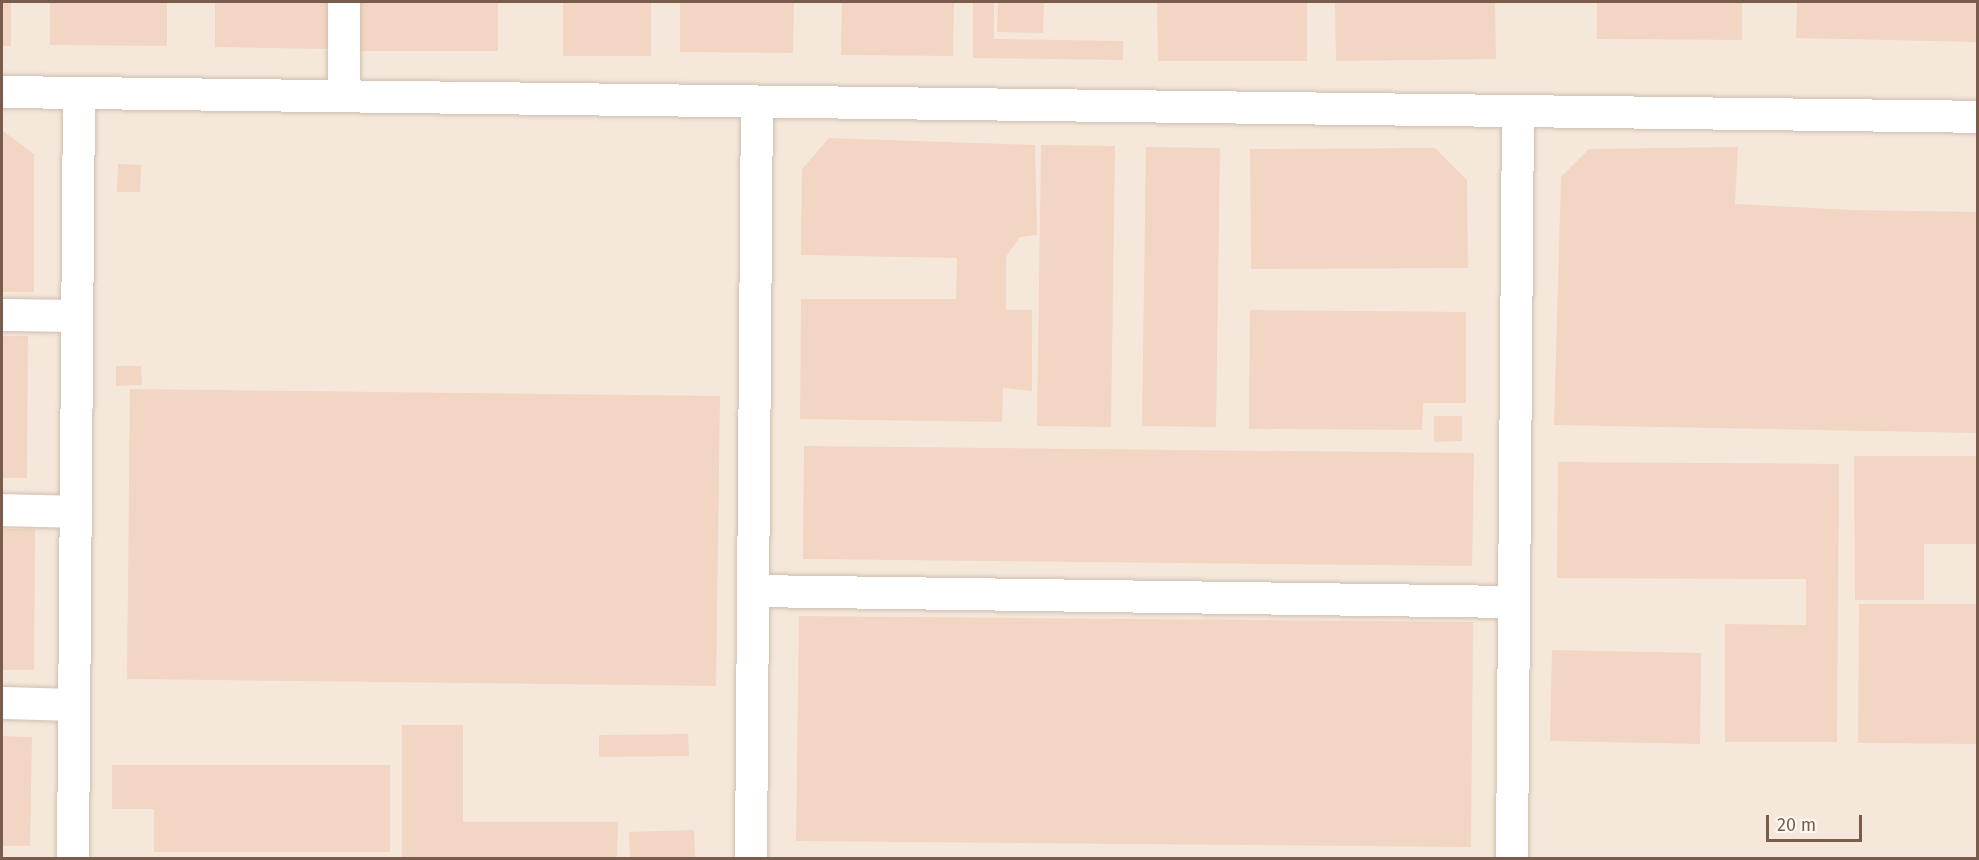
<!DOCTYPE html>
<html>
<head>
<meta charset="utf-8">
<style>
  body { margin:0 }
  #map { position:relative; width:1979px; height:860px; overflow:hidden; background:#fdf6ec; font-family:"Fira Sans",sans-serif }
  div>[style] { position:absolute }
  .residential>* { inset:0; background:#f5e8da }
  .building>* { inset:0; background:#f3d5c3 }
  .roads { filter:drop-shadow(0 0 2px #d1beb0) drop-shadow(0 0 2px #d1beb0) }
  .minor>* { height:32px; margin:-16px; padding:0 16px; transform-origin:16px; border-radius:16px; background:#fff }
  span { translate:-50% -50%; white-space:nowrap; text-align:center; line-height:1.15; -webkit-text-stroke:5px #fffaf3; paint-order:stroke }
  .frame { position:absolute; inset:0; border:3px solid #7a5c4d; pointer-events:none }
  .scale { position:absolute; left:1766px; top:815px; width:96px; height:27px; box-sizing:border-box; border:3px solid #7a5c4d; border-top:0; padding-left:8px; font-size:18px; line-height:21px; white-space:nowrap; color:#7a5c4d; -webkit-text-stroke:4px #fffaf3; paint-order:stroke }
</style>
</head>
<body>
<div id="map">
  <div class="residential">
    <i style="clip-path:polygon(2px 2px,1977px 2px,1977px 858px,2px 858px)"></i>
  </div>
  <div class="building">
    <i style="clip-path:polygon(2px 2px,11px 2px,11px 46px,2px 46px)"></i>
    <i style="clip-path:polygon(50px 2px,167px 2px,167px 46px,50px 45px)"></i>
    <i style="clip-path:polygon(215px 2px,333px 2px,332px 49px,215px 47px)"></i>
    <i style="clip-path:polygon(358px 2px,498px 2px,498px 51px,358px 51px)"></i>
    <i style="clip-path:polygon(563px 2px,651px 2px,651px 56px,563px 56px)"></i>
    <i style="clip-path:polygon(680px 2px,794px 2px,793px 53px,680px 52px)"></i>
    <i style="clip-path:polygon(842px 2px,954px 2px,953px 56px,841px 55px)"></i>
    <i style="clip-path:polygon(973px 2px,994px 2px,994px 39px,1123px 41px,1123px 60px,973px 58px)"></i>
    <i style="clip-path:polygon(998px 2px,1044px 2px,1043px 33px,997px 32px)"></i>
    <i style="clip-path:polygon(1157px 2px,1307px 2px,1307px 61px,1158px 61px)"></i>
    <i style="clip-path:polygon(1335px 2px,1495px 2px,1496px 59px,1336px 61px)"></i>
    <i style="clip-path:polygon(1597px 2px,1742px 2px,1742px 40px,1597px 39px)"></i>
    <i style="clip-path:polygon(1797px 2px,1978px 2px,1978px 42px,1796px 38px)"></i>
    <i style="clip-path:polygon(2px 130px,34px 154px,34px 292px,2px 292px)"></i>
    <i style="clip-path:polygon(829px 138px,1035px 145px,1037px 235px,1020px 237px,1006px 257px,1006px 310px,1032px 310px,1032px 391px,1003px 388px,1002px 422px,800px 419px,801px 299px,956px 299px,957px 258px,801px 255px,802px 169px)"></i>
    <i style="clip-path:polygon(1041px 145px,1115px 146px,1111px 427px,1037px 426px)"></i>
    <i style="clip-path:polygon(1146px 147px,1220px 148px,1216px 427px,1142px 426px)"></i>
    <i style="clip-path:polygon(1738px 147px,1735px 204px,1852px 210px,1978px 212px,1978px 433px,1554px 425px,1561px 177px,1589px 149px)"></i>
    <i style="clip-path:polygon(1435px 148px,1467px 180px,1468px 268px,1251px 269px,1250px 149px)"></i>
    <i style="clip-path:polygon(118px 164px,141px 165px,140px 192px,117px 192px)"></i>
    <i style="clip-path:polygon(1250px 310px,1466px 312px,1466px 403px,1423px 403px,1422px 430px,1249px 429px)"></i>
    <i style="clip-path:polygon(2px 336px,28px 336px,27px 478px,2px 478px)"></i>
    <i style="clip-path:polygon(116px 366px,141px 366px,142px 385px,116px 386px)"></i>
    <i style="clip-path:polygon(130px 389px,720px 396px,716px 686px,127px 679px)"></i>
    <i style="clip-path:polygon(1434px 416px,1462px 416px,1462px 441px,1434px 442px)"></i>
    <i style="clip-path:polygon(804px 446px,1474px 453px,1472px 566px,803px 559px)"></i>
    <i style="clip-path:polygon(1854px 456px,1978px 456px,1978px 544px,1924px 544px,1924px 600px,1855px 600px)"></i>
    <i style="clip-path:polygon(1558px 462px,1839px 464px,1837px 742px,1725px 742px,1725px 624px,1806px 625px,1806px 579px,1557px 578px)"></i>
    <i style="clip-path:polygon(2px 529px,35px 529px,34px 670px,2px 670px)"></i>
    <i style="clip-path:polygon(1859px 604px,1978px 604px,1978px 744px,1858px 743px)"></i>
    <i style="clip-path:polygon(799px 616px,1473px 622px,1471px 847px,796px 841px)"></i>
    <i style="clip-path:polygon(1552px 650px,1701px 653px,1700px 744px,1550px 741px)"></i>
    <i style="clip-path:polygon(402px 725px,463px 725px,463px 822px,618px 822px,617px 858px,402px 858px)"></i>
    <i style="clip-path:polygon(688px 734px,689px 756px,599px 757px,599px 735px)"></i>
    <i style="clip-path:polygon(2px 736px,32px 737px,30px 846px,2px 846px)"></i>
    <i style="clip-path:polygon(112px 765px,390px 765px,390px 852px,154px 852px,154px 809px,112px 809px)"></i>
    <i style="clip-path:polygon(694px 830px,695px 858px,630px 858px,629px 832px)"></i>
  </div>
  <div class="roads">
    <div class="minor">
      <i style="left:344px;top:2px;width:94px;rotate:90deg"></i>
      <i style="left:2px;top:92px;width:1976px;rotate:0.72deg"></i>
      <i style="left:2px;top:315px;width:75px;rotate:0.8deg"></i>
      <i style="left:2px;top:510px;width:74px;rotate:1.5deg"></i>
      <i style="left:753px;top:591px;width:761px;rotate:0.83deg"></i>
      <i style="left:2px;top:703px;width:72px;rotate:1.6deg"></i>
      <i style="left:73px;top:858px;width:765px;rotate:-89.55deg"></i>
      <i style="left:751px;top:858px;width:756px;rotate:-89.55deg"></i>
      <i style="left:1512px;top:858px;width:747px;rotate:-89.54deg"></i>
    </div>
  </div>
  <div class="frame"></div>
  <div class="scale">20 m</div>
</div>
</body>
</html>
